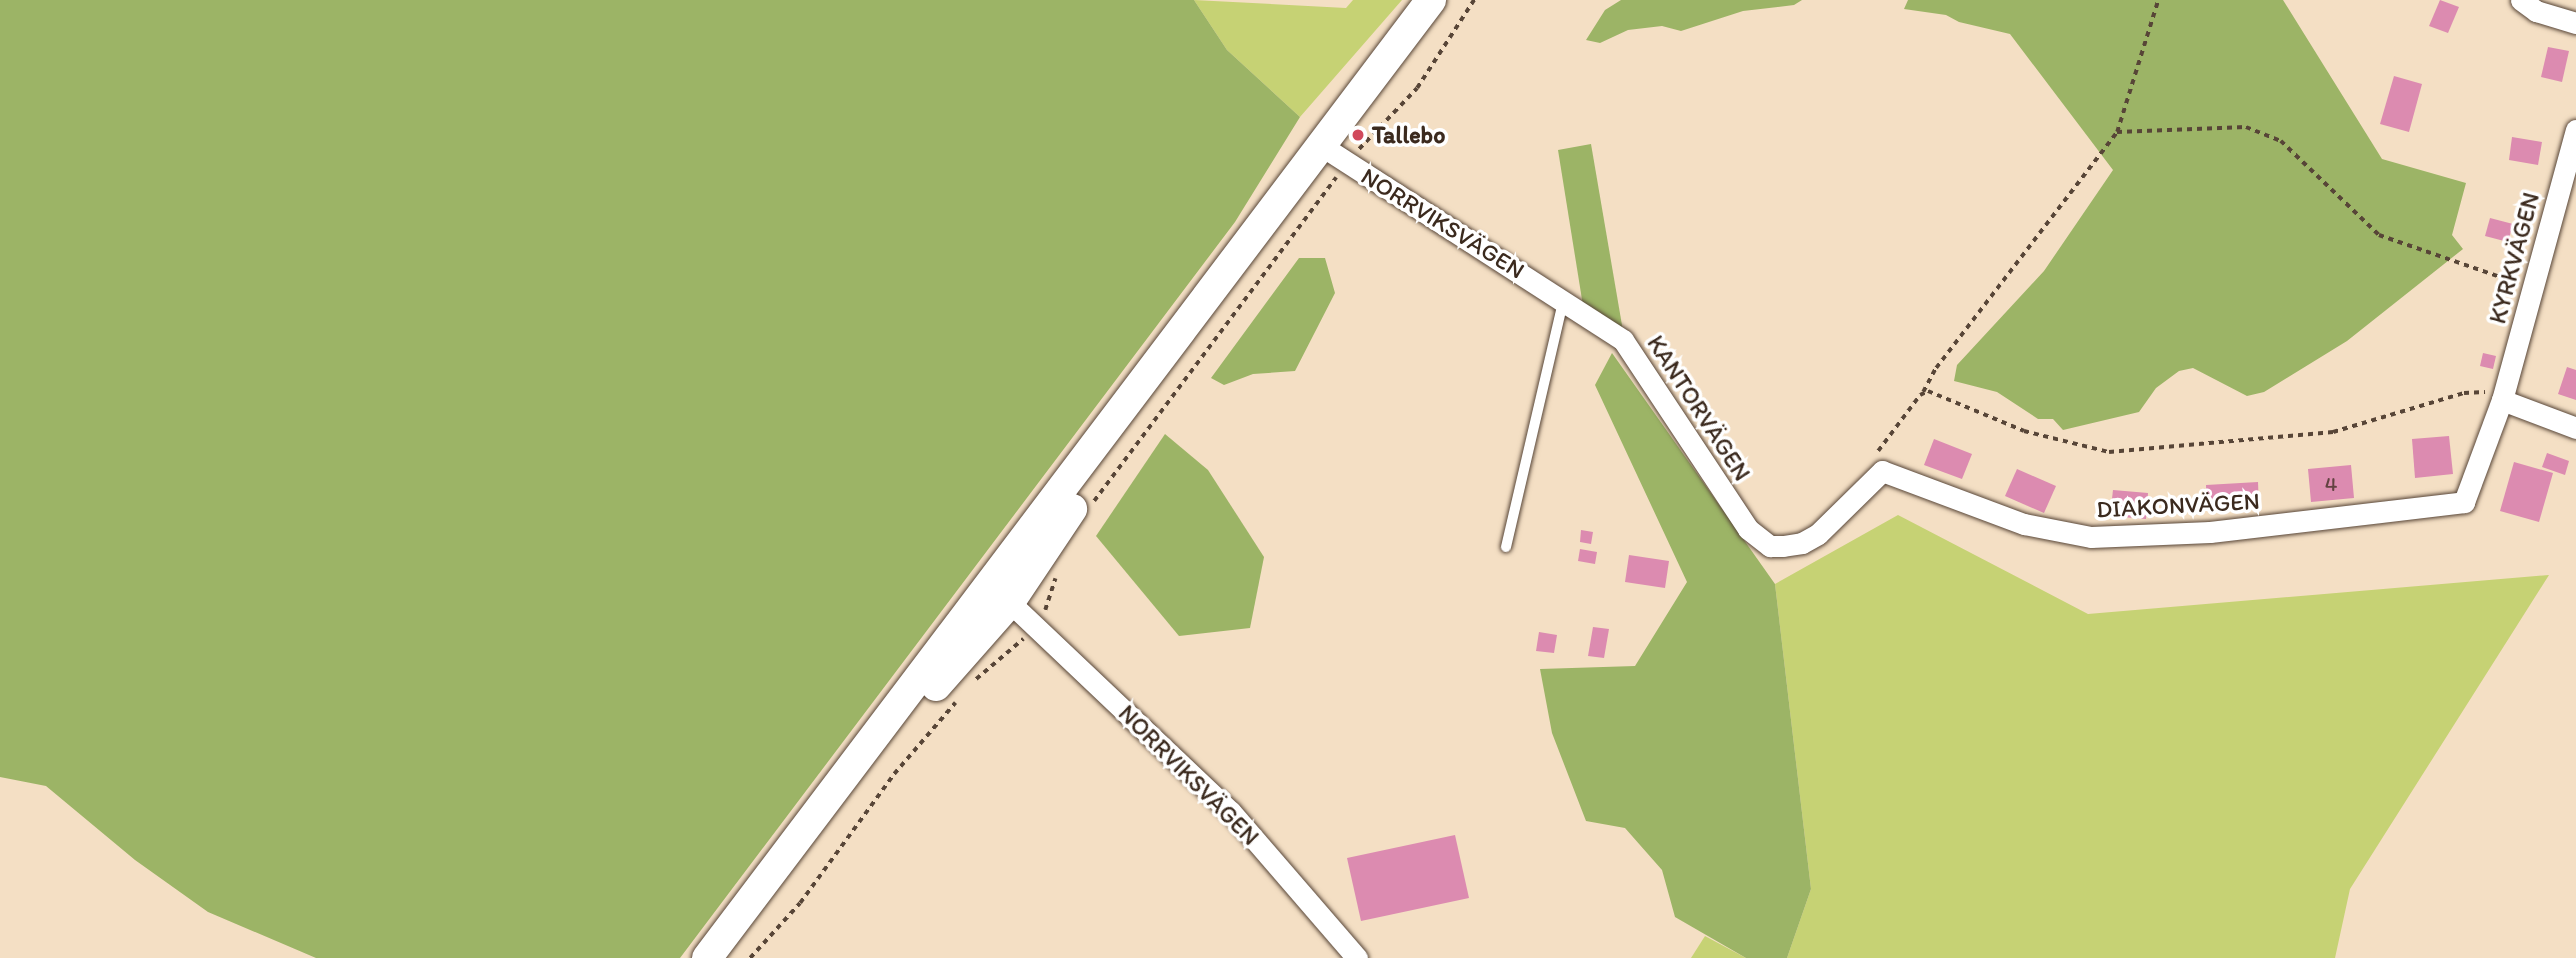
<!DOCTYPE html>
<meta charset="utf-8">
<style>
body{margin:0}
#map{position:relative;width:2576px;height:958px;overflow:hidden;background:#f4dfc4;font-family:Itim,sans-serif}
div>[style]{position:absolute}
.green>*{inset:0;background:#c6d274}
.forest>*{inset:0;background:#9cb466}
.building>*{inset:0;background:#dc8bb0}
.path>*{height:3.5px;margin-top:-1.75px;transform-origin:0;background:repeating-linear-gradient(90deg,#574537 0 5px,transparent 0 10px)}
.roads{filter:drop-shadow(0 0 2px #574537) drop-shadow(0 0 2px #574537)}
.lane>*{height:10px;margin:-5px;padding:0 5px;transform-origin:5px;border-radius:5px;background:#fff}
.street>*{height:21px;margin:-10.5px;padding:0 10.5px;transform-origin:10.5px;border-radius:10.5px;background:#fff}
.secondary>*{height:30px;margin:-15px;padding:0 15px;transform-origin:15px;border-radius:15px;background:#fff}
.dots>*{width:19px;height:19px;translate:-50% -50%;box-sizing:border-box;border:4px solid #fff;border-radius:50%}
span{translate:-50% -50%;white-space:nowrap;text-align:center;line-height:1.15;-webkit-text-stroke:7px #fff;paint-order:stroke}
.number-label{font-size:21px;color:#634242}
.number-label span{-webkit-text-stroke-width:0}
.poi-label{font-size:24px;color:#3b2a1e;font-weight:700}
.left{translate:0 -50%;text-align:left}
.street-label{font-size:24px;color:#3b2a1e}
</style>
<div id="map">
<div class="green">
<div style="clip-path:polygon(1194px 0,1346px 8px,1353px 0,1402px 0,1300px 117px,1227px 50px)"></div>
<div style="clip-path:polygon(1898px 515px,2088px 614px,2549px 575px,2350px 889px,2335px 958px,1787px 958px,1811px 889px,1775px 584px)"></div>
<div style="clip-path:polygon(1705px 936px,1746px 958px,1691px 958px)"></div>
</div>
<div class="forest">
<div style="clip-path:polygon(0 0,1194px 0,1227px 50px,1300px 117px,1235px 222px,680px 958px,316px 958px,208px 912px,135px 860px,46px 786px,0 777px)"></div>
<div style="clip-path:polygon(1621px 0,1802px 0,1794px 5px,1743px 11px,1681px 31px,1662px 26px,1628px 30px,1600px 43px,1586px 40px,1605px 10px)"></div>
<div style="clip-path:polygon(1908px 0,2283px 0,2382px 159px,2466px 183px,2452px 235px,2463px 249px,2347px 341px,2264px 392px,2247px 396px,2193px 368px,2179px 371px,2156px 388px,2139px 412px,2063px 430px,2053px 419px,2038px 419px,1997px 392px,1954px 381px,1957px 365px,2044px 271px,2113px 170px,2010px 34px,1959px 22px,1946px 15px,1904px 9px)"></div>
<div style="clip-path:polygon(1591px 144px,1623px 331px,1584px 312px,1558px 150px)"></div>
<div style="clip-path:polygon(1299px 258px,1325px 258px,1335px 293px,1295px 371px,1253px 374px,1224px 385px,1211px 378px)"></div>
<div style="clip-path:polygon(1612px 353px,1775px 584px,1811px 889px,1787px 958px,1746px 958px,1675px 917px,1662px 870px,1625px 828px,1586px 821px,1552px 733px,1540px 669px,1635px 666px,1687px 582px,1595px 385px)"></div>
<div style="clip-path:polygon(1165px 434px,1208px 470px,1264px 557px,1250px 628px,1179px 636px,1096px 536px)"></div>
</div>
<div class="building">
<div style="clip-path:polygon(2440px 0,2459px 7px,2448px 33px,2429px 26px)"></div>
<div style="clip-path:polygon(2548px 47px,2569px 51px,2562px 82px,2541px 77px)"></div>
<div style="clip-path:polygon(2394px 76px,2422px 84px,2409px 132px,2380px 124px)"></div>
<div style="clip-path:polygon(2512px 137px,2542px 142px,2538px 165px,2509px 160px)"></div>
<div style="clip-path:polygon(2490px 218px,2513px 224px,2508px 242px,2485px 236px)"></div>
<div style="clip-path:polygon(2483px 353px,2496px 356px,2493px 369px,2480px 366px)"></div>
<div style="clip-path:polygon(2567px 367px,2576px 370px,2576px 400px,2558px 394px)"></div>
<div style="clip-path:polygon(2449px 436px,2453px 474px,2415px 478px,2412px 439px)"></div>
<div style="clip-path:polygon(1934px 439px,1972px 454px,1962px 479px,1924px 465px)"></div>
<div style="clip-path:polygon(2547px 453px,2569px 461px,2565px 475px,2542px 467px)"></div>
<div style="clip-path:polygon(2514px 462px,2553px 473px,2539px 522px,2500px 511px)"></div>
<div style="clip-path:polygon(2351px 465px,2354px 498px,2311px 502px,2308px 469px)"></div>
<div style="clip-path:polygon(2017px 469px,2056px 486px,2044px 513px,2005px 496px)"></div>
<div style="clip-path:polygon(2258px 482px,2259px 507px,2207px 510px,2206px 485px)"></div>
<div style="clip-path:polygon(2113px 490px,2148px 493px,2146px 519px,2110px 516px)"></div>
<div style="clip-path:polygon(1581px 530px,1593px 532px,1591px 544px,1580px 542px)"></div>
<div style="clip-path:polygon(1580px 549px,1597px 552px,1595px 564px,1578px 561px)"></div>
<div style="clip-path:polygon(1629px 555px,1669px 561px,1665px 588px,1625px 582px)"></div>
<div style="clip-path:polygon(1593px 627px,1609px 629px,1604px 658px,1588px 656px)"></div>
<div style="clip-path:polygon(1539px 632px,1557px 635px,1554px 653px,1536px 651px)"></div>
<div style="clip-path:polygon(1455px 835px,1469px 898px,1361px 921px,1347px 858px)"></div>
</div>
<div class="path">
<div style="left:2117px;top:132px;width:129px;rotate:-2.2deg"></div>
<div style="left:2246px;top:127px;width:38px;rotate:22deg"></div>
<div style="left:2281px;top:141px;width:136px;rotate:43.8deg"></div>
<div style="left:2379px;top:235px;width:144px;rotate:19.1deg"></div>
<div style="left:1359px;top:149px;width:84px;rotate:-46.4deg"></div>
<div style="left:1417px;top:88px;width:105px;rotate:-57.1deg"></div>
<div style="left:1923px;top:392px;width:27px;rotate:-62deg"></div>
<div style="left:1936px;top:368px;width:297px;rotate:-52.5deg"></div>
<div style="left:2117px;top:132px;width:138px;rotate:-72.7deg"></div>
<div style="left:1878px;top:451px;width:70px;rotate:-53.1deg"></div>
<div style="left:1920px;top:395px;width:9px;rotate:-27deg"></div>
<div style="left:1928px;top:391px;width:104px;rotate:22.6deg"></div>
<div style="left:2024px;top:431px;width:88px;rotate:13.9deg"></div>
<div style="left:2109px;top:452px;width:225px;rotate:-5.1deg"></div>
<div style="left:2333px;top:432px;width:137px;rotate:-16.6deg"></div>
<div style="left:2464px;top:393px;width:21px;rotate:-3deg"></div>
<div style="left:1094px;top:501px;width:404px;rotate:-53.2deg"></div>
<div style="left:1045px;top:610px;width:33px;rotate:-72deg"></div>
<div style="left:976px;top:679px;width:62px;rotate:-40.4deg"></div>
<div style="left:750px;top:958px;width:74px;rotate:-47.7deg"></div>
<div style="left:800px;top:903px;width:160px;rotate:-53.9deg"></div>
<div style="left:894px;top:774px;width:94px;rotate:-49.3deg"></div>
</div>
<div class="roads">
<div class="lane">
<div style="left:1506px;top:547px;width:251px;rotate:-76.9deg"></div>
</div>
<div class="street">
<div style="left:2521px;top:0;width:19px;rotate:36deg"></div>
<div style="left:2536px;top:11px;width:42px;rotate:16.7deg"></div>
<div style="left:1322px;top:146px;width:358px;rotate:32.8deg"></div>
<div style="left:1623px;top:340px;width:227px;rotate:56.5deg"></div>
<div style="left:1748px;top:529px;width:28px;rotate:38deg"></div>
<div style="left:1770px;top:546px;width:13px"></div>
<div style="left:1783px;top:546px;width:19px;rotate:-9deg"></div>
<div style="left:1802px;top:543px;width:18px;rotate:-29deg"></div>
<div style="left:1818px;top:534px;width:90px;rotate:-44.5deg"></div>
<div style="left:1882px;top:471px;width:152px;rotate:20.5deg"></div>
<div style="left:2024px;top:524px;width:68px;rotate:11deg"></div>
<div style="left:2091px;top:537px;width:119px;rotate:-2.4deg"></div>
<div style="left:2210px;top:532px;width:256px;rotate:-6.7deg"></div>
<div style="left:2464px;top:502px;width:109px;rotate:-69.6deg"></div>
<div style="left:2502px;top:400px;width:280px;rotate:-74.7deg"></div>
<div style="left:2502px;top:400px;width:79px;rotate:20.7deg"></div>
<div style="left:1001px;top:594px;width:317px;rotate:43.5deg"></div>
<div style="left:1231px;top:812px;width:193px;rotate:49.2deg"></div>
</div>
<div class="secondary">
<div style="left:936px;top:686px;width:112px;rotate:-48.6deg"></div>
<div style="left:1010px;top:602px;width:112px;rotate:-56.3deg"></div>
<div style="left:707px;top:958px;width:1201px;rotate:-52.92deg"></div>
</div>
</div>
<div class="dots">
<div style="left:1358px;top:135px;background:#d1495b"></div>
</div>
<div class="number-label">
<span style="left:2331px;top:484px">4</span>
</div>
<div class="poi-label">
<span class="left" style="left:1372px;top:135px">Tallebo</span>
</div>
<div class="street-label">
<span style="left:1443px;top:223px;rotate:32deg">NORRVIKSVÄGEN</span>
<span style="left:2514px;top:258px;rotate:-75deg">KYRKVÄGEN</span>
<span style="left:1699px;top:408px;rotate:57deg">KANTORVÄGEN</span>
<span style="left:2178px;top:505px;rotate:-3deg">DIAKONVÄGEN</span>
<span style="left:1189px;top:775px;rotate:45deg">NORRVIKSVÄGEN</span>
</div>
</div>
